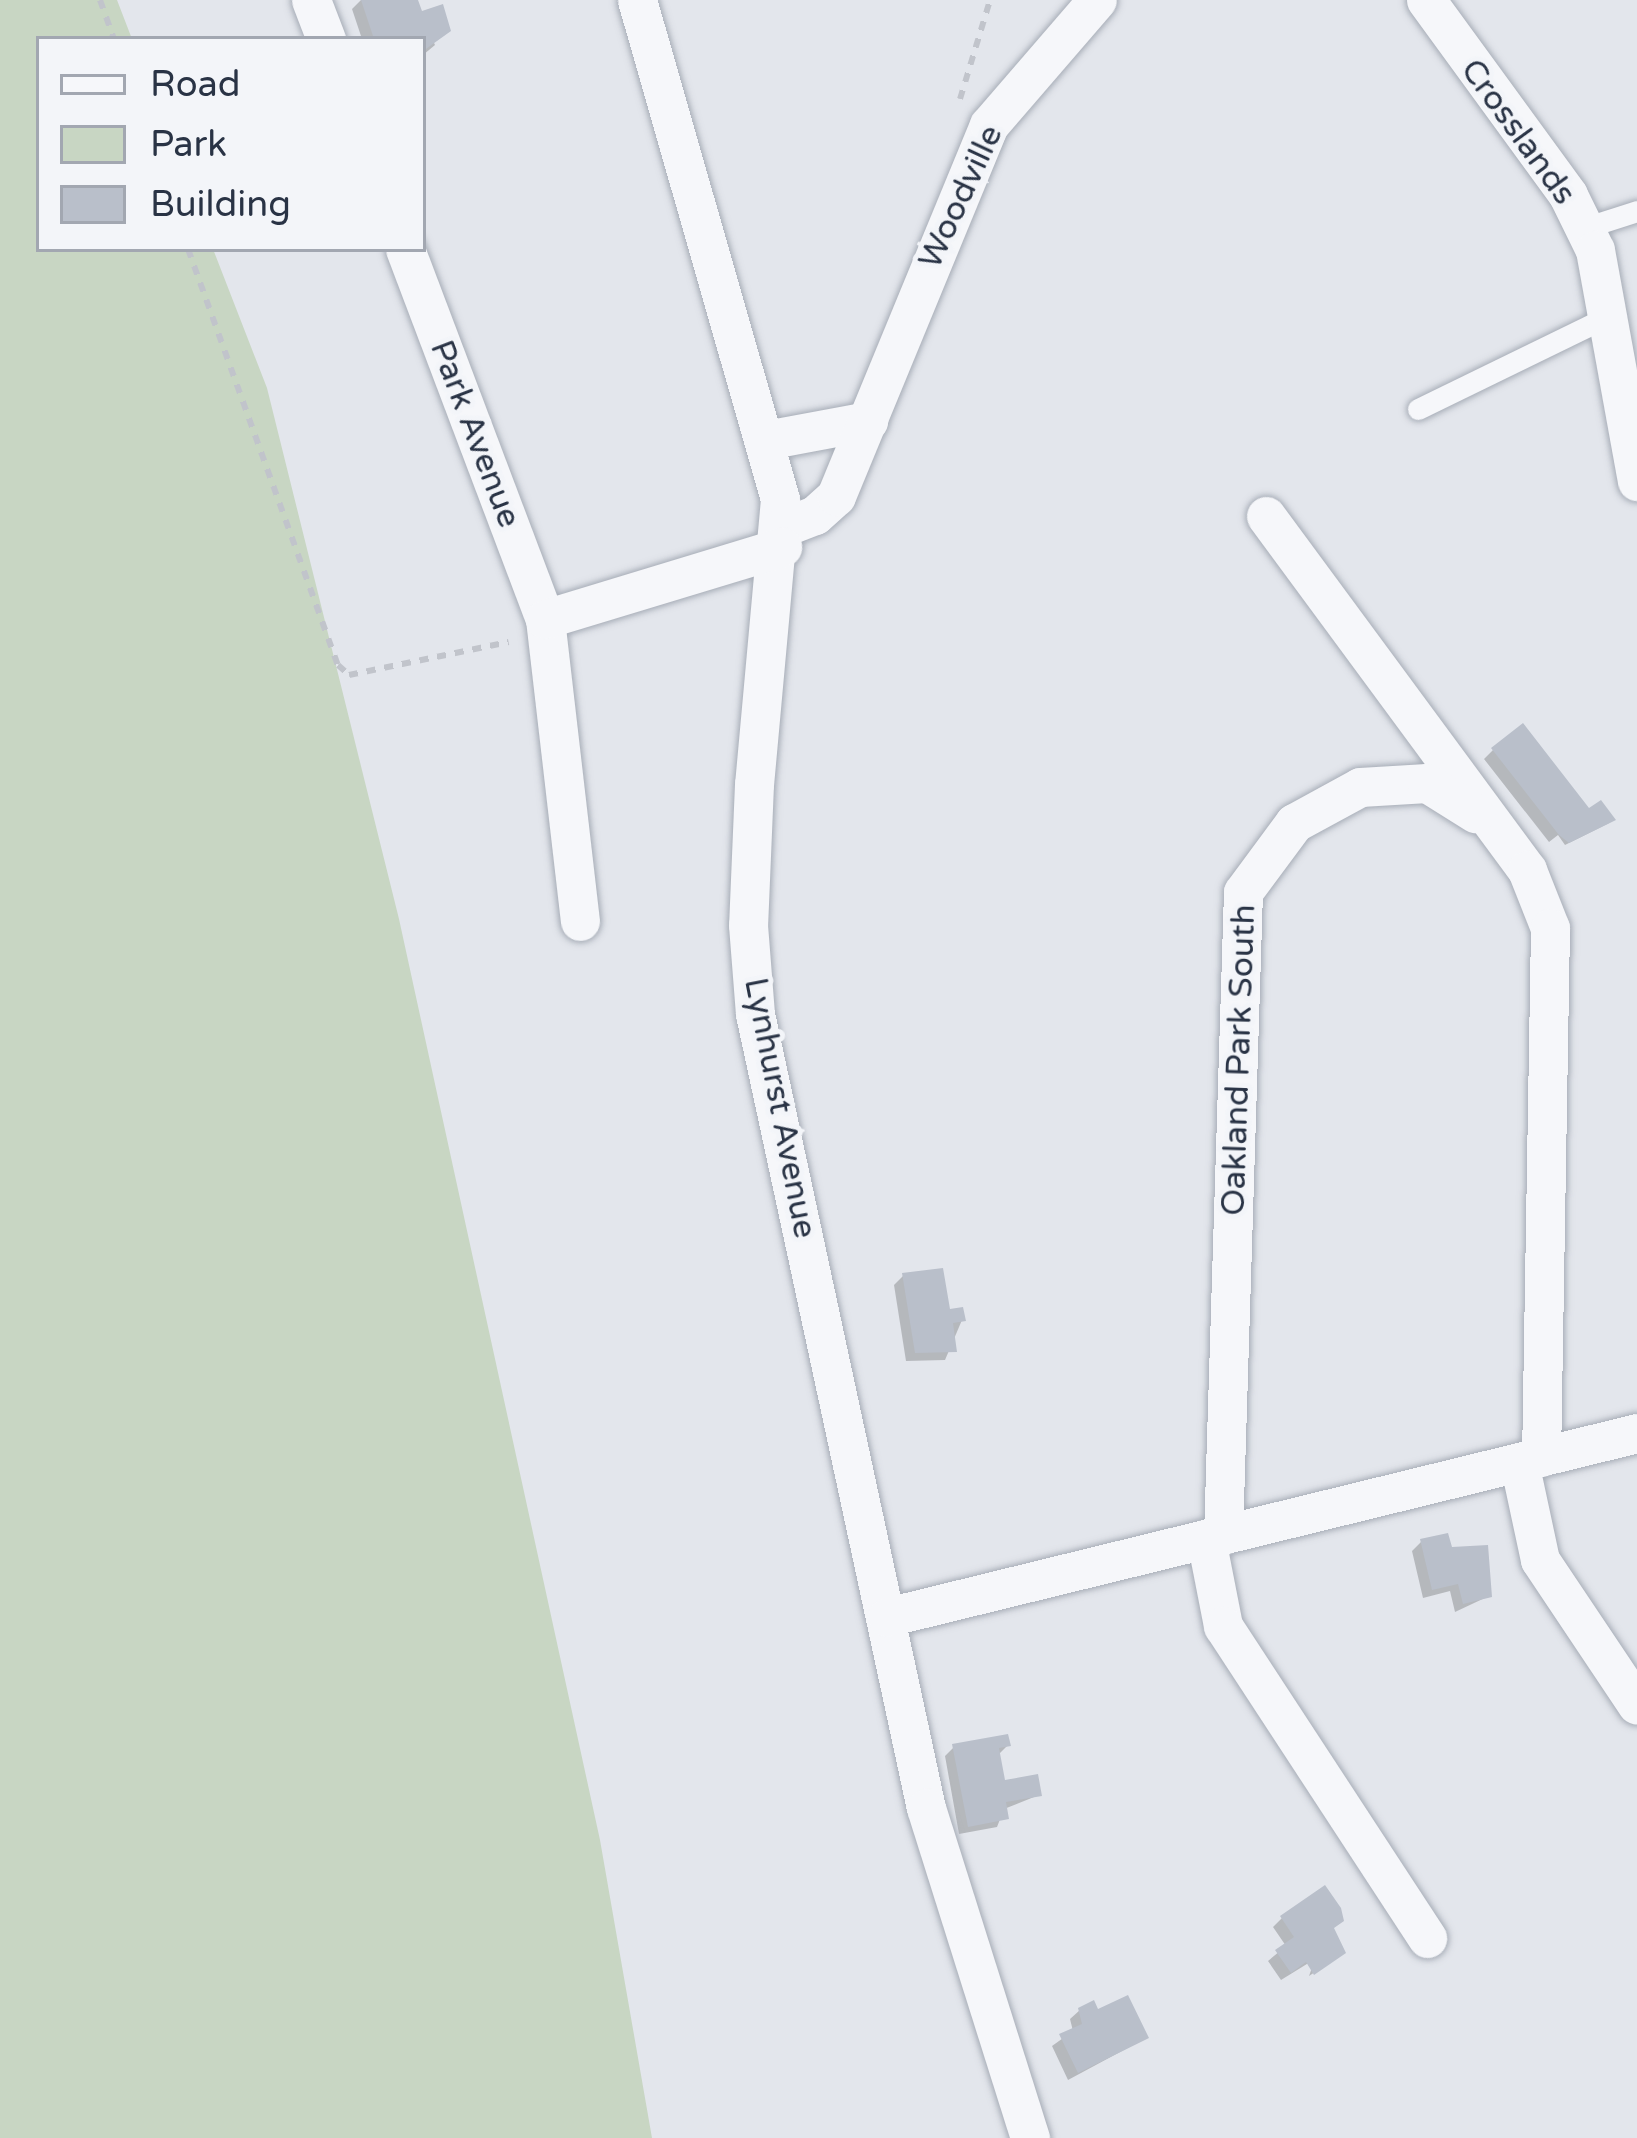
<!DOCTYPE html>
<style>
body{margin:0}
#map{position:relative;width:1637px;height:2138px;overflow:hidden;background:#e3e6ec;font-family:"Varela Round",sans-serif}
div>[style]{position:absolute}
.green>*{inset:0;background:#c8d6c3}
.shadow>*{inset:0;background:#0003}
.building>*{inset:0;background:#b9bfca}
.path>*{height:6px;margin-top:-3px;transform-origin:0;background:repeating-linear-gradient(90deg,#c1c4cb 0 9px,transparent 0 18px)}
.roads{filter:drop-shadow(0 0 3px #a7adb7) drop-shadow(0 0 3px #a7adb7)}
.service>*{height:21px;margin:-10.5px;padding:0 10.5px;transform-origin:10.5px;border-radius:10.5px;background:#f6f7fa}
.minor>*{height:39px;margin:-19.5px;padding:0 19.5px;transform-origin:19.5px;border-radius:19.5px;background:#f6f7fa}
span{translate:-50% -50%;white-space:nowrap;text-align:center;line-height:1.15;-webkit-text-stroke:10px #f3f5f9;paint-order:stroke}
.street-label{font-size:33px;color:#293345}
.legend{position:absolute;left:36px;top:36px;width:390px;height:216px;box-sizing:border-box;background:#f3f5f9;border:3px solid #a2a7b1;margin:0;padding:15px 21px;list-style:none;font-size:36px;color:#293345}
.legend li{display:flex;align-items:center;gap:24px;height:60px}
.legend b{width:60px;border:3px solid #a2a7b1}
</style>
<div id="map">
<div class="green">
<div style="clip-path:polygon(0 0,117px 0,132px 39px,39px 39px,39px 249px,213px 249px,267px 388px,399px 919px,600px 1840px,652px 2138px,0 2138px)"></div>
</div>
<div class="shadow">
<div style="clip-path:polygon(361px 0,415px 0,435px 45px,423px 55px,423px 39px,362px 39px,352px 9px)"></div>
<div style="clip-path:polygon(1493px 750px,1589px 813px,1609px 823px,1565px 845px,1558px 835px,1549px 842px,1484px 759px)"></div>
<div style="clip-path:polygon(903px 1276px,962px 1320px,945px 1360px,906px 1361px,894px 1285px)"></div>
<div style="clip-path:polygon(1421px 1542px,1449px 1551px,1485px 1547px,1489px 1596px,1455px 1612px,1450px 1591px,1423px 1598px,1412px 1551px)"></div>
<div style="clip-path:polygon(1008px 1745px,997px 1756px,1002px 1784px,1039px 1795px,1004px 1809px,997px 1827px,959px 1834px,945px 1756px,954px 1747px)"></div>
<div style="clip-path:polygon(1282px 1918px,1331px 1929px,1339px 1956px,1309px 1976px,1315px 1959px,1281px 1980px,1268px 1961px,1286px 1946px,1273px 1927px)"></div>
<div style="clip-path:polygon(1080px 2010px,1096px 2013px,1146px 2038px,1068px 2080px,1052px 2046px,1073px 2031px,1070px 2019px)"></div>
</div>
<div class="building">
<div style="clip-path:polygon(361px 0,418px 0,422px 11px,443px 4px,451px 31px,423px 51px,423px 39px,374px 39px)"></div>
<div style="clip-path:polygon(1523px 723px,1589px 808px,1601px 800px,1616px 820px,1569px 843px,1559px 835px,1491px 748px)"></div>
<div style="clip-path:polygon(943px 1268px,950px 1309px,963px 1307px,966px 1321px,953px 1323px,957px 1352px,915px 1353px,902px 1273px)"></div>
<div style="clip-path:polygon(1448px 1533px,1452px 1547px,1488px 1545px,1492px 1597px,1463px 1604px,1458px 1584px,1432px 1590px,1420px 1539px)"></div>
<div style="clip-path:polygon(1008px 1734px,1011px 1746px,999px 1748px,1005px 1780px,1038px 1774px,1042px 1796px,1006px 1802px,1009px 1819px,968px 1827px,952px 1744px)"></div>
<div style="clip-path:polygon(1325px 1885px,1341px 1908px,1344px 1921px,1334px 1928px,1346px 1953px,1314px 1975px,1306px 1962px,1291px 1973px,1275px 1950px,1294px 1937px,1280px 1916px)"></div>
<div style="clip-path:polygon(1128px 1995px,1149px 2038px,1078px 2073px,1059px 2034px,1082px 2024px,1078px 2008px,1094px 2000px,1098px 2009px)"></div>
</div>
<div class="path">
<div style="left:100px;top:0;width:41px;rotate:70.3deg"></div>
<div style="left:960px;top:99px;width:103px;rotate:-73.1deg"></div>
<div style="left:188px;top:249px;width:442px;rotate:70.2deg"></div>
<div style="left:338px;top:665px;width:15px;rotate:42deg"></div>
<div style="left:349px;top:675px;width:163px;rotate:-11.7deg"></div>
</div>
<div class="roads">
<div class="service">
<div style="left:1584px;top:228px;width:56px;rotate:-17.8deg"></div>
<div style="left:1418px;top:409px;width:210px;rotate:-26deg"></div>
</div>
<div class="minor">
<div style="left:311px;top:0;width:42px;rotate:69deg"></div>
<div style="left:637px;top:0;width:519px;rotate:74.01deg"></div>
<div style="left:780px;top:499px;width:286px;rotate:95.2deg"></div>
<div style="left:754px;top:784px;width:141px;rotate:92.4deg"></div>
<div style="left:748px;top:925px;width:89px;rotate:85.5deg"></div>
<div style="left:755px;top:1014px;width:812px;rotate:77.85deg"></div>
<div style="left:926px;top:1808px;width:346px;rotate:72.5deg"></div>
<div style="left:1426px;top:0;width:241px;rotate:53.9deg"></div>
<div style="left:1568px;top:195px;width:61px;rotate:63.9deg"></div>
<div style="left:1595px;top:250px;width:235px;rotate:79.7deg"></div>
<div style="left:405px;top:249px;width:396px;rotate:69.3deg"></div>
<div style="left:545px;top:619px;width:304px;rotate:83.4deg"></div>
<div style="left:766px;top:440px;width:104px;rotate:-10.6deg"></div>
<div style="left:1266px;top:516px;width:440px;rotate:53.6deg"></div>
<div style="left:1527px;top:870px;width:62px;rotate:68.4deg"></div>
<div style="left:1550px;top:928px;width:529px;rotate:90.97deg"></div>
<div style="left:781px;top:528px;width:36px;rotate:-21deg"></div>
<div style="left:815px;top:515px;width:28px;rotate:-42deg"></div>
<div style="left:836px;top:496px;width:401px;rotate:-67.6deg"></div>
<div style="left:989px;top:125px;width:165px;rotate:-49.2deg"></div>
<div style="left:545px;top:619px;width:248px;rotate:-16.9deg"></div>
<div style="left:1519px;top:1462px;width:100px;rotate:77.9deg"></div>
<div style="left:1540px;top:1560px;width:174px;rotate:56.2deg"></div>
<div style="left:1223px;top:1535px;width:643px;rotate:-88.22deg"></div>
<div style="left:1243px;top:892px;width:86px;rotate:-53.5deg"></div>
<div style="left:1294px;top:823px;width:75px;rotate:-28.6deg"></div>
<div style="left:1360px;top:787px;width:67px;rotate:-3.4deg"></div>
<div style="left:1427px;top:783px;width:57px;rotate:32deg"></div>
<div style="left:1206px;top:1539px;width:89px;rotate:78.9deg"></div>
<div style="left:1223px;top:1626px;width:373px;rotate:56.8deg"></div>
<div style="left:887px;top:1617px;width:772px;rotate:-13.78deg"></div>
</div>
</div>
<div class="street-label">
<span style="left:1518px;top:132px;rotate:54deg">Crosslands</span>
<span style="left:961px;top:197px;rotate:-65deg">Woodville</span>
<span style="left:475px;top:434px;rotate:69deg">Park Avenue</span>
<span style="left:1239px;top:1060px;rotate:-88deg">Oakland Park South</span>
<span style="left:780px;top:1108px;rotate:79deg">Lynhurst Avenue</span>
</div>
<ul class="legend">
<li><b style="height:15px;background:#f6f7fa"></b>Road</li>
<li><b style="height:33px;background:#c8d6c3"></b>Park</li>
<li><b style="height:33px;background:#b9bfca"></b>Building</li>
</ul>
</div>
